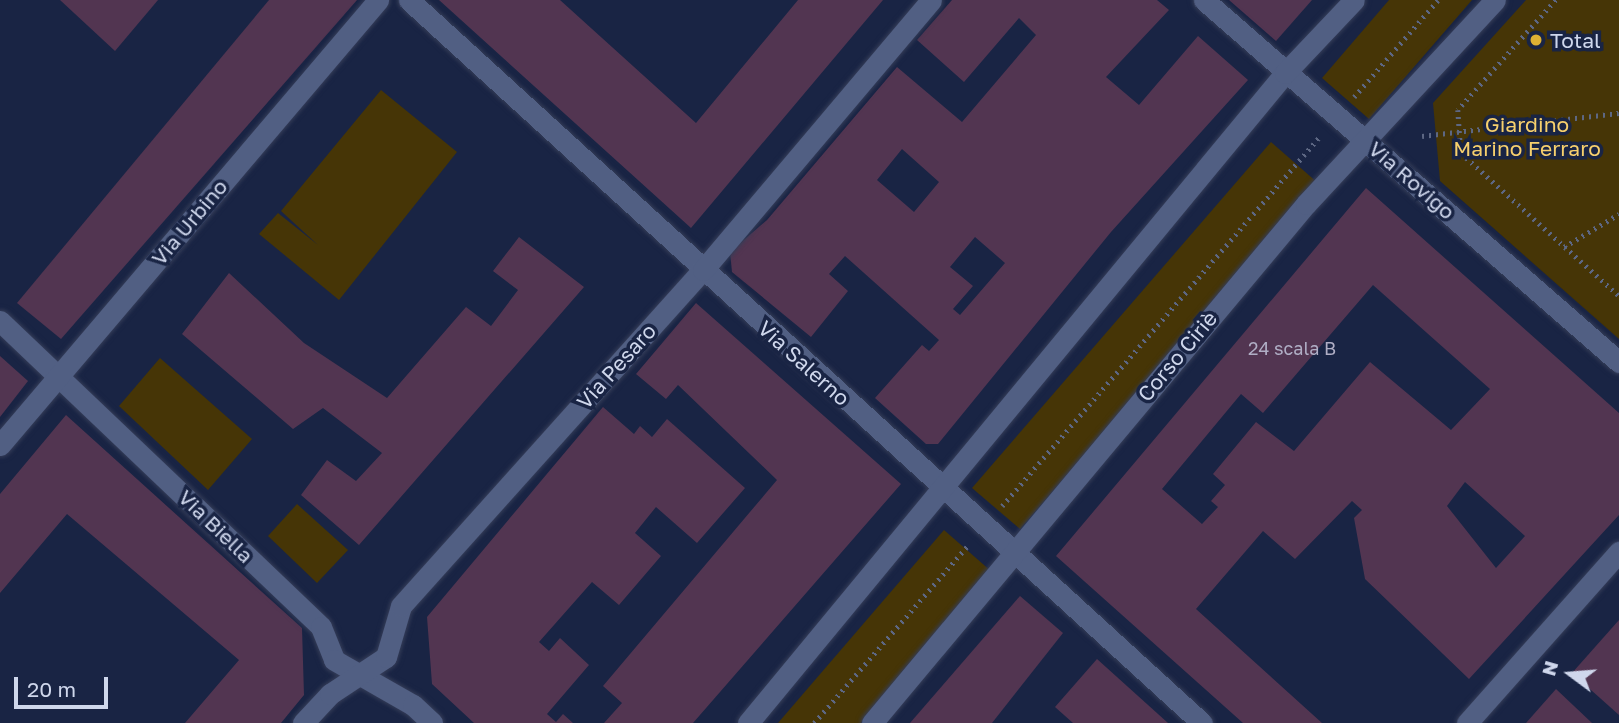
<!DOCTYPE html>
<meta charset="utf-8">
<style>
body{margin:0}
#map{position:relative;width:1619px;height:723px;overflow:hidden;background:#192444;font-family:"Golos Text",sans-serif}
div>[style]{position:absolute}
.green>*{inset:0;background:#463506}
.building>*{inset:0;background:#523551}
.path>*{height:4.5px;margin-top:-2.25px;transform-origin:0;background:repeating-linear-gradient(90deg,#5d6783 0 2px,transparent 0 7px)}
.roads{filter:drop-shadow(0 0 2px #353d58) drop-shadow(0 0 2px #353d58)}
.street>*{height:21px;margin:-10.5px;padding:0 10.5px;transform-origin:10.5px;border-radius:10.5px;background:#515f83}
.dots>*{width:19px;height:19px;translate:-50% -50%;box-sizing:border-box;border:4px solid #192444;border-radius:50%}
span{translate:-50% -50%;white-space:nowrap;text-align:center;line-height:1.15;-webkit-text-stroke:7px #192444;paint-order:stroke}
.number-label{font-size:18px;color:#b0aec5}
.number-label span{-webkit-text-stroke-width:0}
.poi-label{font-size:21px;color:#cfd7ec}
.left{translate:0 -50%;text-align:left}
.park-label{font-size:21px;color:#f7d06d}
.street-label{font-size:21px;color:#cfd7ec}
.north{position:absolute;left:1535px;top:639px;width:70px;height:70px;-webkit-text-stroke:5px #192444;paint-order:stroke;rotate:286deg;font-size:19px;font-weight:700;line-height:28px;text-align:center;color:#cfd7ec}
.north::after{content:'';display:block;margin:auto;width:24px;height:32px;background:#cfd7ec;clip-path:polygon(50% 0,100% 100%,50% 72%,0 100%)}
.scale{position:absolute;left:14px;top:677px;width:94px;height:32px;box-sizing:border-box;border:4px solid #cfd7ec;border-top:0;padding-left:9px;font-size:21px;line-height:24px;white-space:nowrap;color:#cfd7ec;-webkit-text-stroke:5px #192444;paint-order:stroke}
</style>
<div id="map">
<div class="green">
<div style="clip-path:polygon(1389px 0,1472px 0,1369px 119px,1322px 78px)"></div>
<div style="clip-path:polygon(1526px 0,1619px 0,1619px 339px,1440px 181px,1433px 103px)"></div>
<div style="clip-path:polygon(381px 90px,457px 152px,339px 300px,259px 234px,278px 213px,318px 245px,281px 211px)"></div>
<div style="clip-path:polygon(1271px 142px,1319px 184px,1020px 529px,972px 488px)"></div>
<div style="clip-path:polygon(160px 358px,252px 439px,208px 490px,119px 406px)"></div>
<div style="clip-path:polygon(297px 504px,348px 550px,317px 583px,268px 536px)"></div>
<div style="clip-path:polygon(944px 530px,992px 572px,861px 723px,778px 723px)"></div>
</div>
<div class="building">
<div style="clip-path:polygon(60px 0,158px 0,115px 51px)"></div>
<div style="clip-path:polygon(269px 0,357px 0,61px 339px,17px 303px)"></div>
<div style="clip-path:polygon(439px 0,560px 0,696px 123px,798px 0,883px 0,691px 228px)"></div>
<div style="clip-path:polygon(evenodd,952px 0,1157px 0,1169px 10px,1106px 77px,1139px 105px,1198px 36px,1248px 80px,1111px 232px,938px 444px,926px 444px,875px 398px,922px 345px,929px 351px,939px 340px,845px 256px,829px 274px,848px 291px,811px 337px,732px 272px,730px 252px,767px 220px,897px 67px,962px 122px,1036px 35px,1019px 18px,964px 82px,917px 40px,952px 0,902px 149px,939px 182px,914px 212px,877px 180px,902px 149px,952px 0,975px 237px,1005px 263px,960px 315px,953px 309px,973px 286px,950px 267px,975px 237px)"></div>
<div style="clip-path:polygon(1229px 0,1312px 0,1276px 41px)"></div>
<div style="clip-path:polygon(evenodd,1366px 188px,1619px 413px,1619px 515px,1469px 679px,1365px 579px,1354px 518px,1362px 510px,1352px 501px,1295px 559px,1263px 531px,1196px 609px,1322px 723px,1243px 723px,1056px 556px,1366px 188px,1373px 285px,1490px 389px,1451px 430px,1370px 362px,1294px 451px,1256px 422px,1213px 474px,1225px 485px,1211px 501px,1218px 507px,1202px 524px,1162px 489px,1241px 394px,1263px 413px,1373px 285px,1366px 188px,1465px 482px,1525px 536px,1496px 568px,1447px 506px,1465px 482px)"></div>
<div style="clip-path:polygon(519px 237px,584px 287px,359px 545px,301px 495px,327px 460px,356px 481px,382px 453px,323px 408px,293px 429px,182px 334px,229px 273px,304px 343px,387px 398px,466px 307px,491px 326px,518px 290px,493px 271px)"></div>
<div style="clip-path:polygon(696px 303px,901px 484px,693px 723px,604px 723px,622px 703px,603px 686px,777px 480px,678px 385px,666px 399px,636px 374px)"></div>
<div style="clip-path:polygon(0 356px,28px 381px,0 417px)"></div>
<div style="clip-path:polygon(603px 407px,634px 434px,640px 426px,652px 437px,667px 419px,745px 488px,697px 543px,656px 507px,635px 533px,661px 556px,619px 605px,592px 582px,539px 642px,549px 651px,560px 638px,589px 665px,547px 714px,556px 722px,563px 714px,573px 723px,474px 723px,432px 684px,427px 617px)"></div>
<div style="clip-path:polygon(66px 415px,302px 628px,304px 695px,281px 723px,185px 723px,239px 660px,67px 514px,0 593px,0 494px)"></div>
<div style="clip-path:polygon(1020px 596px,1063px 633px,992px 723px,910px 723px)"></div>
<div style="clip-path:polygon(1619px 620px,1619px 715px,1572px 673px)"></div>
<div style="clip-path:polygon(1097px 659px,1168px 723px,1073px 723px,1055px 707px)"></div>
<div style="clip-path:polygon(1556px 689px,1592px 723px,1526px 723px)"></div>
</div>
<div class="path">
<div style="left:1556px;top:0;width:147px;rotate:131.7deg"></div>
<div style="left:1458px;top:110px;width:43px;rotate:86deg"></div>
<div style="left:1461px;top:153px;width:213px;rotate:42.1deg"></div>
<div style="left:1354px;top:97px;width:128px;rotate:-49.1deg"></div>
<div style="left:1422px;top:136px;width:198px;rotate:-6.7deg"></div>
<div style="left:1564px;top:247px;width:64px;rotate:-31deg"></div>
<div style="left:1002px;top:506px;width:488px;rotate:-49.3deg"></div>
<div style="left:814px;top:723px;width:237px;rotate:-49.1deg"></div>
</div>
<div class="roads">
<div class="street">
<div style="left:409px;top:0;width:1073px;rotate:42.36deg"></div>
<div style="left:1204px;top:0;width:551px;rotate:41.1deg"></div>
<div style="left:0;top:321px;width:443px;rotate:43.6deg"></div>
<div style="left:321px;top:627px;width:35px;rotate:68deg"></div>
<div style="left:334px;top:660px;width:91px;rotate:29.7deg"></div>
<div style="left:413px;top:705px;width:26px;rotate:43deg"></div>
<div style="left:0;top:445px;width:584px;rotate:-49.65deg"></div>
<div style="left:303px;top:723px;width:40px;rotate:-47deg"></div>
<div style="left:330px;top:694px;width:67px;rotate:-33.5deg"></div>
<div style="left:386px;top:657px;width:53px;rotate:-73.6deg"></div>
<div style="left:401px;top:606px;width:452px;rotate:-48.1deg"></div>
<div style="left:703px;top:270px;width:353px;rotate:-49.8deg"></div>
<div style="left:748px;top:723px;width:843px;rotate:-50.44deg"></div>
<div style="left:1285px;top:73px;width:100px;rotate:-46.6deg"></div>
<div style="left:872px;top:723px;width:677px;rotate:-50.1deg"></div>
<div style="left:1306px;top:204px;width:278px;rotate:-47.2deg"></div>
<div style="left:1467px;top:723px;width:229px;rotate:-48.4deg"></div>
</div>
</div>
<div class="dots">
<div style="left:1536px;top:40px;background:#deb133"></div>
</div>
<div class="number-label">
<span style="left:1292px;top:348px">24 scala B</span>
</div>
<div class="poi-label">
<span class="left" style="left:1550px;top:40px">Total</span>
</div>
<div class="park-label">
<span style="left:1527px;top:136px">Giardino<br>Marino Ferraro</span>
</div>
<div class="street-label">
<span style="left:1412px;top:180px;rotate:41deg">Via Rovigo</span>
<span style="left:189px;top:222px;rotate:-50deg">Via Urbino</span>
<span style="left:1177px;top:356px;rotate:-50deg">Corso Ciriè</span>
<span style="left:804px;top:363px;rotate:42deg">Via Salerno</span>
<span style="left:616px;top:366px;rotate:-48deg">Via Pesaro</span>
<span style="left:216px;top:526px;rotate:44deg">Via Biella</span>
</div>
<div class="north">N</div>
<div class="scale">20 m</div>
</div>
